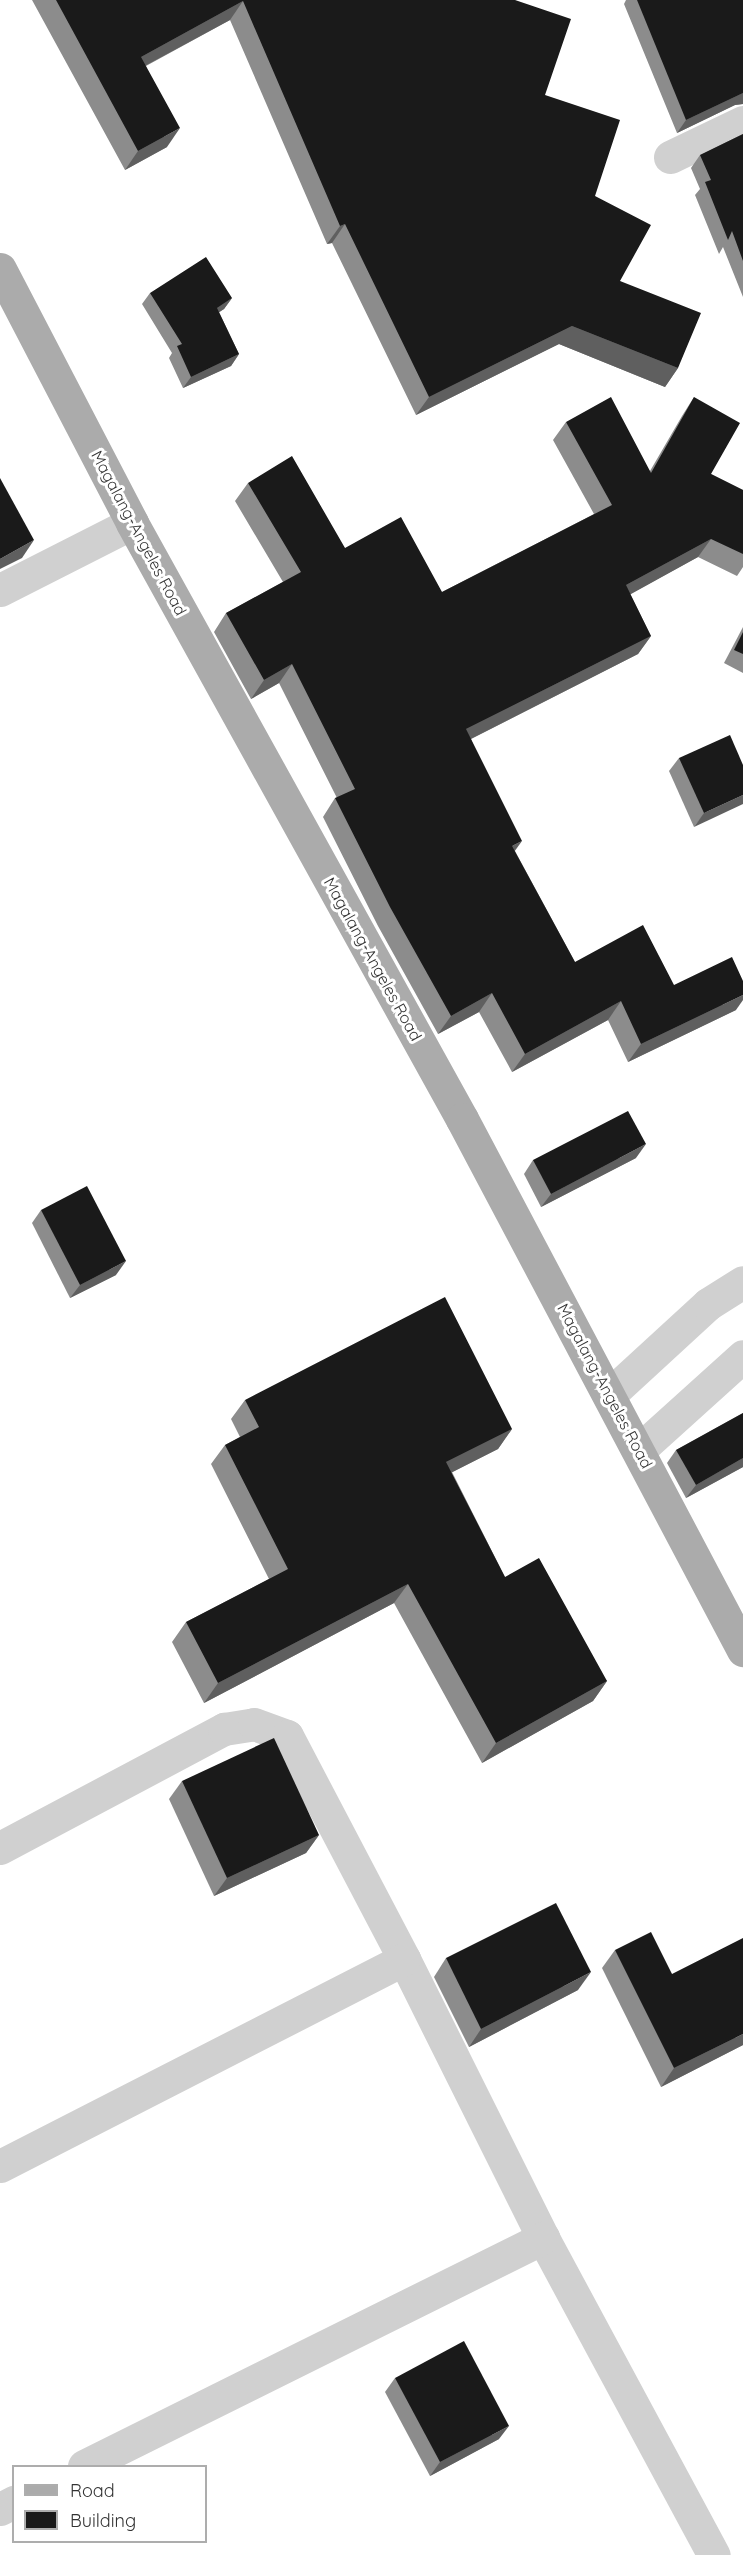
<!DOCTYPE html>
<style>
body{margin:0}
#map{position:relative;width:743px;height:2555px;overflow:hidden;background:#fff;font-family:Quicksand,sans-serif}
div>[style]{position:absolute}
.minor>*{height:33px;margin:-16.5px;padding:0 16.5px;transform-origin:16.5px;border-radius:16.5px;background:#d0d0d0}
.major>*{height:33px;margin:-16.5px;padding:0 16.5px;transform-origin:16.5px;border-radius:16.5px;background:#ababab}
.wall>*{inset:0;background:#8c8c8c}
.shaded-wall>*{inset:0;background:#5f5f5f}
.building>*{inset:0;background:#1a1a1a}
span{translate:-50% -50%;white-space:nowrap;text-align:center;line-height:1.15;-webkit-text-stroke:6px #fff;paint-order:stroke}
.street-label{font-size:16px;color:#333}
.legend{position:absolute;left:12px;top:2465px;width:195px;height:78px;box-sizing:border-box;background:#fff;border:2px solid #adadad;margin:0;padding:8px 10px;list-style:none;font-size:18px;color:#333}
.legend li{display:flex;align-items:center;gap:12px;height:30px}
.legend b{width:30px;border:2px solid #adadad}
</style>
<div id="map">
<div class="minor">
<div style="left:670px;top:157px;width:81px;rotate:-25.6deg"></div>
<div style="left:0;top:590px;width:148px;rotate:-26.9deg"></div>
<div style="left:609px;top:1395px;width:134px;rotate:-42.6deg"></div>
<div style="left:708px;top:1304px;width:41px;rotate:-32.2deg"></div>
<div style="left:639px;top:1450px;width:140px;rotate:-42.1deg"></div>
<div style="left:0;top:1848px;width:254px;rotate:-28deg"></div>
<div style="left:224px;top:1729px;width:30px;rotate:-9deg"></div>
<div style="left:254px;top:1724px;width:35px;rotate:20deg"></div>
<div style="left:287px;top:1736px;width:252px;rotate:62.3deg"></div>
<div style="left:404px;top:1959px;width:312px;rotate:63.5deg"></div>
<div style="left:543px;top:2238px;width:360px;rotate:61.7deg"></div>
<div style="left:0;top:2166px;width:454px;rotate:-27.1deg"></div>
<div style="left:84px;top:2466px;width:513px;rotate:-26.42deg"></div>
<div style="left:0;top:2509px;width:16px;rotate:-27deg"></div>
</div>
<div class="major">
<div style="left:0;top:269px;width:286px;rotate:62.5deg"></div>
<div style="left:132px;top:523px;width:681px;rotate:61.03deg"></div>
<div style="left:462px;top:1119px;width:601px;rotate:62.11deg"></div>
</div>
<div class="wall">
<div style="clip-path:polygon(32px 0,515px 0,545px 95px,595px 196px,620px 281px,678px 368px,665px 387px,559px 344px,416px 415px,332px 243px,327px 244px,230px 20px,146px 66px,167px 147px,125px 170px)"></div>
<div style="clip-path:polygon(626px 0,743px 0,743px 104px,735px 105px,677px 133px,624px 4px)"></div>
<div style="clip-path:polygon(743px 134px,743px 297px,723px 247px,719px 254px,695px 195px,700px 189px,691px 168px,700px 155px)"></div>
<div style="clip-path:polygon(150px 293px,232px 298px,224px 309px,219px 312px,239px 354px,231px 366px,183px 388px,169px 358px,172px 353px,142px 304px)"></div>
<div style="clip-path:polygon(694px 397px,711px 474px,743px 490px,743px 567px,737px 576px,698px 557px,630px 594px,651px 636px,638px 654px,471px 739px,515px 851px,575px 962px,674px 985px,736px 1010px,628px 1062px,608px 1020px,512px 1072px,479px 1012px,438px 1034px,378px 926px,323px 817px,335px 798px,337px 798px,279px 683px,251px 699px,214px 632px,226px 613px,283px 582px,235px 501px,248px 483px,345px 548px,442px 592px,594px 514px,553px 440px,566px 422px,650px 471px,682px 416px)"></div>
<div style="clip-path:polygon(743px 627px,743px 673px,724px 663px)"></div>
<div style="clip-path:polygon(679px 758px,743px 765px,694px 827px,669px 771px)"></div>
<div style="clip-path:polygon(636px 1158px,541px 1207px,524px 1174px,533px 1160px)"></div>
<div style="clip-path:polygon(41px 1210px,116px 1275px,70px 1298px,32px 1223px)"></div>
<div style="clip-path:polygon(245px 1400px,512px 1429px,498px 1449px,452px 1472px,505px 1577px,607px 1681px,593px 1701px,482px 1763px,394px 1603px,204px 1703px,172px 1642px,186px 1622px,269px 1579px,211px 1464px,225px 1445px,240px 1437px,231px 1419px)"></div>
<div style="clip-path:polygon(743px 1413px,743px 1467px,686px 1498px,667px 1463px,676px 1450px)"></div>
<div style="clip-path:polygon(182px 1781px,319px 1835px,306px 1853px,214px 1896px,169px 1799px)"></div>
<div style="clip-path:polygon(615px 1950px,672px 1974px,743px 2045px,661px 2087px,602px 1968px)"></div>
<div style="clip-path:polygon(446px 1958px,578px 1990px,469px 2047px,434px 1977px)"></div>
<div style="clip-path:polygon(395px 2378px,499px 2439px,430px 2476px,385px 2392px)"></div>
</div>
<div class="shaded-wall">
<div style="clip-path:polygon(243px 1px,230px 20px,128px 75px,141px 57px)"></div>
<div style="clip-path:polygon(743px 93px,743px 104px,735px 105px,677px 133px,686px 120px)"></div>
<div style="clip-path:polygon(180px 128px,167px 147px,125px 170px,138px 151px)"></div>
<div style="clip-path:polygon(345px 224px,332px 243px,327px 244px,340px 226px)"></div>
<div style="clip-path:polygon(232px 298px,224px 309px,209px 319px,217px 308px)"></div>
<div style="clip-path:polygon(572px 326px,678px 368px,665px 387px,559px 344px,416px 415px,429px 397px)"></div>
<div style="clip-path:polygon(239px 354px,231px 366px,183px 388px,191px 377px)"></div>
<div style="clip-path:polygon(711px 539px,698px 557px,613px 604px,626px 585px)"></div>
<div style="clip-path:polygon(34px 540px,22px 558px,0 569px,0 559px)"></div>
<div style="clip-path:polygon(651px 636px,638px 654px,453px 748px,466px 729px)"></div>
<div style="clip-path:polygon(292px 664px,279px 683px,251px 699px,264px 680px)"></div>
<div style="clip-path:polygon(743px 795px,743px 804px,694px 827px,704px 813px)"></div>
<div style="clip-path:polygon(522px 841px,509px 859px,512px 846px)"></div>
<div style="clip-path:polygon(492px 993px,479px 1012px,438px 1034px,451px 1016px)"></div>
<div style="clip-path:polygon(743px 995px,743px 1000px,736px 1010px,628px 1062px,641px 1044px)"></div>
<div style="clip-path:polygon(621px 1001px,608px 1020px,512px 1072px,525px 1054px)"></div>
<div style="clip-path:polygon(646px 1144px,636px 1158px,541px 1207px,551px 1194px)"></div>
<div style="clip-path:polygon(126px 1261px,116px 1275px,70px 1298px,80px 1285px)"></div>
<div style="clip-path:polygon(512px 1429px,498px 1449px,433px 1482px,446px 1462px)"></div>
<div style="clip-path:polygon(743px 1458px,743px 1467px,686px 1498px,696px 1485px)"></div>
<div style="clip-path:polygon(408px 1584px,394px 1603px,204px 1703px,218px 1683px)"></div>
<div style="clip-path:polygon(607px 1681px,593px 1701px,482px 1763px,496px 1743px)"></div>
<div style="clip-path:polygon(319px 1835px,306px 1853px,214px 1896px,227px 1878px)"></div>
<div style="clip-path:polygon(591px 1972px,578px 1990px,469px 2047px,481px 2029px)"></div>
<div style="clip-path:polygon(743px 2034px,743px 2045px,661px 2087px,674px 2068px)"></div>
<div style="clip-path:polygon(509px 2426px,499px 2439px,430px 2476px,440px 2462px)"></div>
</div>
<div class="building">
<div style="clip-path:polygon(56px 0,515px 0,571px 19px,545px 95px,620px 120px,595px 196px,651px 225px,620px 281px,701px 313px,678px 368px,572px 326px,429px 397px,345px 224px,340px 226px,243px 1px,141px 57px,180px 128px,138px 151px)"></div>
<div style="clip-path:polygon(637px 0,743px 0,743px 93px,686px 120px)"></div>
<div style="clip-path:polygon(743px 134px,743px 261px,732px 231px,728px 240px,705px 182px,711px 180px,700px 155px)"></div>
<div style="clip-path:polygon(206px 257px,232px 298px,217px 308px,239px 354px,191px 377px,177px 346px,182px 344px,150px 293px)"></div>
<div style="clip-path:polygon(611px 397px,651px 473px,694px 397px,740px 423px,711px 474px,743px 490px,743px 554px,711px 539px,626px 585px,651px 636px,466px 729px,522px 841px,512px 846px,575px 962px,643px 925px,674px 985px,732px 957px,743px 981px,743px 995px,641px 1044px,621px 1001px,525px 1054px,492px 993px,451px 1016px,390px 907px,335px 798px,355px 789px,292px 664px,264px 680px,226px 613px,301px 572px,248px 483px,292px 456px,345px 548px,401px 517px,442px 592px,612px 505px,566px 422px)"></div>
<div style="clip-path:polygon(0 478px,34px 540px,0 559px)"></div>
<div style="clip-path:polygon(743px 632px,743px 654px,734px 650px)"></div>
<div style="clip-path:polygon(730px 735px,743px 765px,743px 795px,704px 813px,679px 758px)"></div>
<div style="clip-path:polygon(628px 1111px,646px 1144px,551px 1194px,533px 1160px)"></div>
<div style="clip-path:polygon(87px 1186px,126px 1261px,80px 1285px,41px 1210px)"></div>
<div style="clip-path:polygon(445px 1297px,512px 1429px,446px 1462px,505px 1577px,539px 1558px,607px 1681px,496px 1743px,408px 1584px,218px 1683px,186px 1622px,288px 1569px,225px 1445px,259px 1427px,245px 1400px)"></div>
<div style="clip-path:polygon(743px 1413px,743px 1458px,696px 1485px,676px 1450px)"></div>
<div style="clip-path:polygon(274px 1738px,319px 1835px,227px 1878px,182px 1781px)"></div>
<div style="clip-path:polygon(556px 1903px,591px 1972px,481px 2029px,446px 1958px)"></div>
<div style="clip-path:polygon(651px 1932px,672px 1974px,743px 1938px,743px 2034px,674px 2068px,615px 1950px)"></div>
<div style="clip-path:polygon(464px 2341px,509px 2426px,440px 2462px,395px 2378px)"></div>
</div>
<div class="street-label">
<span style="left:139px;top:533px;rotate:62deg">Magalang-Angeles Road</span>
<span style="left:373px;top:959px;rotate:61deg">Magalang-Angeles Road</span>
<span style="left:605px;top:1386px;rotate:62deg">Magalang-Angeles Road</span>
</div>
<ul class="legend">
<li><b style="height:8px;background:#ababab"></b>Road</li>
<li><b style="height:16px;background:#1a1a1a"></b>Building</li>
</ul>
</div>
